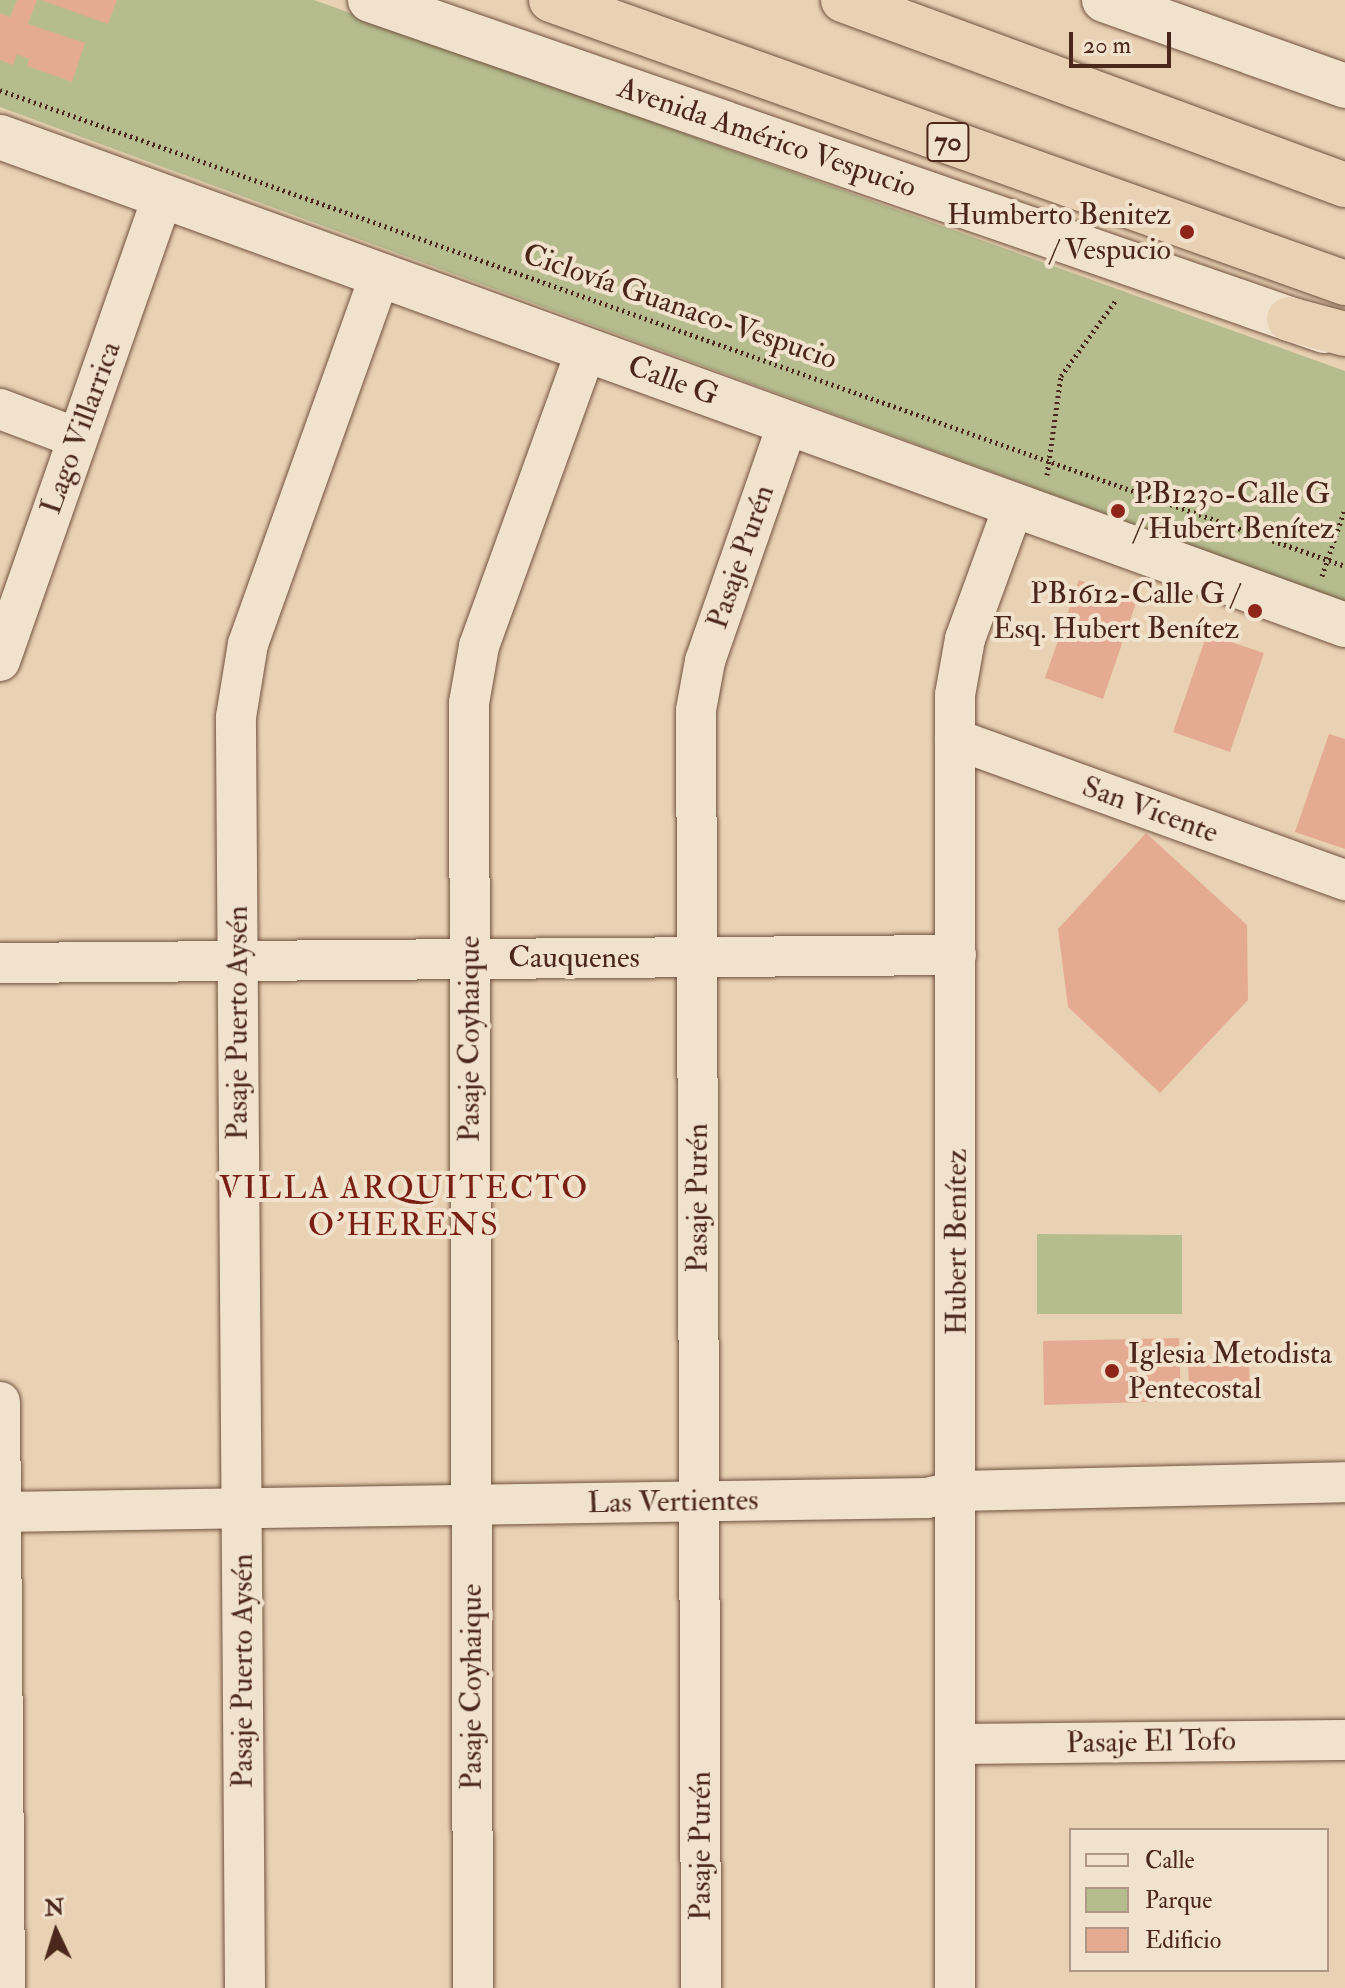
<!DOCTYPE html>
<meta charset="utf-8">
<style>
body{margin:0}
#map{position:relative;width:1345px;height:1988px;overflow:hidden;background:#e9d2b3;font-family:"IM FELL Double Pica",serif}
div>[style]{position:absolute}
.green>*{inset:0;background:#b5bc8e}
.building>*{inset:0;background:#e5ab92}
.path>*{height:5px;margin-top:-2.5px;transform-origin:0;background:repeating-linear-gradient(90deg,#4a271a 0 2px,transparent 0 6px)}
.roads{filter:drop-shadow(0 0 2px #725240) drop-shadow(0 0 2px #725240)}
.street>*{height:40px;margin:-20px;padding:0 20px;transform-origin:20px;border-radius:20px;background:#f1e2ce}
.secondary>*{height:44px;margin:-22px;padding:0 22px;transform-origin:22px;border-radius:22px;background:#f1e2ce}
.highway>*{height:44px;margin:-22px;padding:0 22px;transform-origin:22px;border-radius:22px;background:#e9d2b3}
.dots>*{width:22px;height:22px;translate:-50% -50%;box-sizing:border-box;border:4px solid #f1e2ce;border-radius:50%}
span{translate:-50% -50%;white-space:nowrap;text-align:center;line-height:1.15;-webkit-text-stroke:8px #f1e2ce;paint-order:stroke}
.shield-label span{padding:2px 6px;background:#f1e2ce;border:2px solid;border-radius:6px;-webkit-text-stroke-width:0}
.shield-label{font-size:28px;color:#4a271a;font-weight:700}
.street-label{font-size:30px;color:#4a271a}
.poi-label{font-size:30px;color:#4a271a}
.right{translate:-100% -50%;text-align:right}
.left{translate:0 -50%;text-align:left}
.neighbourhood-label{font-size:32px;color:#7a1f14;letter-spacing:2px}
.legend{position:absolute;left:1069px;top:1828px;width:260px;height:144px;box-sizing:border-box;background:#f1e2ce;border:2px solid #ae9786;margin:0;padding:10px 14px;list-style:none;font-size:24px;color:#4a271a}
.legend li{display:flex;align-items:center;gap:16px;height:40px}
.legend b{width:40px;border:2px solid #ae9786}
.north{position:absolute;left:16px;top:1892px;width:80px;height:80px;-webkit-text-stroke:6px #f1e2ce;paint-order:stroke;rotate:356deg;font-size:22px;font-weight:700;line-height:32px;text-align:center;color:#4a271a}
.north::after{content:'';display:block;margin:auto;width:28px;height:36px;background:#4a271a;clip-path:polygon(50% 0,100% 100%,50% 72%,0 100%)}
.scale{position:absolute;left:1069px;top:32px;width:102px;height:36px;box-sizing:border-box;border:4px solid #4a271a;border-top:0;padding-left:10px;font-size:24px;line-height:28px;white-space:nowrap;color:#4a271a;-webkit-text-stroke:6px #f1e2ce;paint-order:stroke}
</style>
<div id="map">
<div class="green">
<div style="clip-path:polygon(0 0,314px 0,1345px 371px,1345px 602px,0 107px)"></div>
<div style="clip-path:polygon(1037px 1234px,1182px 1235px,1182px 1314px,1037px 1314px)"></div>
</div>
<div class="building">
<div style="clip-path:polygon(17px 0,37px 0,28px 24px,85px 43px,72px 82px,27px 66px,29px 59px,17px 54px,13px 65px,0 60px,0 13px,10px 17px)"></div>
<div style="clip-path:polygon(41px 0,117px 0,108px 24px)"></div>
<div style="clip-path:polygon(1079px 580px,1137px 600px,1103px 699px,1045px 678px)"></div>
<div style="clip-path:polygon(1207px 634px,1264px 653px,1230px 752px,1173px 732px)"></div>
<div style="clip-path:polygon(1329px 734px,1345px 739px,1345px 849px,1295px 832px)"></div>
<div style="clip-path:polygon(1146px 833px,1247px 925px,1248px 1000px,1160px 1093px,1068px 1007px,1058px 929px)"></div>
<div style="clip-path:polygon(1179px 1338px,1181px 1401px,1044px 1405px,1043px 1341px)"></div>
<div style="clip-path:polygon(1249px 1361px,1250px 1390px,1189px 1393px,1188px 1363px)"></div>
</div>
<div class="path">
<div style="left:0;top:90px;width:1427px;rotate:19.49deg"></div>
<div style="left:1047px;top:475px;width:100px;rotate:-82deg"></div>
<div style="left:1061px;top:376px;width:94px;rotate:-54.1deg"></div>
<div style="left:1322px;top:576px;width:71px;rotate:-71.1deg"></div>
</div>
<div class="roads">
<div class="street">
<div style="left:0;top:409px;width:82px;rotate:20.6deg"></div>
<div style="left:0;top:661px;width:493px;rotate:-70.7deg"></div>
<div style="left:955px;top:739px;width:415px;rotate:19.9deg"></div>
<div style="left:0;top:963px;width:956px;rotate:-0.48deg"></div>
<div style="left:0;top:1402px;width:586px;rotate:89.51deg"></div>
<div style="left:0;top:1512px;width:927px;rotate:-0.87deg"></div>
<div style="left:927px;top:1498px;width:31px;rotate:-13deg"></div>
<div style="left:957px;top:1491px;width:388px;rotate:-1.3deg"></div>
<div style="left:956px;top:1744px;width:389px;rotate:-0.6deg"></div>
<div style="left:245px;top:1988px;width:1271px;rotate:-90.41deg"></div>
<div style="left:236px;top:717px;width:74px;rotate:-80.7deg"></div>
<div style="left:248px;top:644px;width:392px;rotate:-70.3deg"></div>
<div style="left:473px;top:1988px;width:1285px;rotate:-90.18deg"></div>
<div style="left:469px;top:703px;width:58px;rotate:-80deg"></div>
<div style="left:479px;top:646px;width:315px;rotate:-70.1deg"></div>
<div style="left:701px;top:1988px;width:1278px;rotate:-90.22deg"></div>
<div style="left:696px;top:710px;width:50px;rotate:-79.6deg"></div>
<div style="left:705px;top:661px;width:252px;rotate:-70.8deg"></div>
<div style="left:955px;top:1988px;width:1293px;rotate:-90deg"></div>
<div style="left:955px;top:695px;width:57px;rotate:-79.9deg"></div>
<div style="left:965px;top:639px;width:143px;rotate:-69.9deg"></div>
</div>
<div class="secondary">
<div style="left:370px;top:0;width:1010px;rotate:19.13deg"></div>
<div style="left:1104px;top:0;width:256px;rotate:19.6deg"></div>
<div style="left:0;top:137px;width:1431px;rotate:19.94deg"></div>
</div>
<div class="highway">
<div style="left:551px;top:0;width:843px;rotate:19.62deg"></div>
<div style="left:843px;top:0;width:535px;rotate:20.23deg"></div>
<div style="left:1289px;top:319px;width:58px;rotate:15deg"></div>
</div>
</div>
<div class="dots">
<div style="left:1187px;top:232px;background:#8f2418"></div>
<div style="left:1118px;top:511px;background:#8f2418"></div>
<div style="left:1255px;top:611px;background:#8f2418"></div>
<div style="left:1112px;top:1371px;background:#8f2418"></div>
</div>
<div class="shield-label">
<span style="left:948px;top:142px">70</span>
</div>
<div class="street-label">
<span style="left:767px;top:138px;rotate:19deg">Avenida Américo Vespucio</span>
<span style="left:680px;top:307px;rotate:19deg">Ciclovía Guanaco-Vespucio</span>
<span style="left:673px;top:381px;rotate:20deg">Calle G</span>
<span style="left:81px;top:428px;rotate:-70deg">Lago Villarrica</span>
<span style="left:741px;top:557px;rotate:-71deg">Pasaje Purén</span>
<span style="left:1150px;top:810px;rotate:20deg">San Vicente</span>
<span style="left:574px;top:958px">Cauquenes</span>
<span style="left:238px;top:1023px;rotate:-90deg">Pasaje Puerto Aysén</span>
<span style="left:470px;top:1039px;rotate:-90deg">Pasaje Coyhaique</span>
<span style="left:698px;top:1198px;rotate:-90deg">Pasaje Purén</span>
<span style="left:957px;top:1242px;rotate:-90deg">Hubert Benítez</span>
<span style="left:673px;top:1502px;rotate:-1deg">Las Vertientes</span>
<span style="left:243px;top:1671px;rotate:-90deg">Pasaje Puerto Aysén</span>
<span style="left:472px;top:1687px;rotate:-90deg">Pasaje Coyhaique</span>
<span style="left:1151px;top:1742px;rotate:-1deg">Pasaje El Tofo</span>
<span style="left:701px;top:1846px;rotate:-90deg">Pasaje Purén</span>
</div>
<div class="poi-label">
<span class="right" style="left:1171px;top:232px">Humberto Benitez<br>/ Vespucio</span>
<span class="left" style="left:1134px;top:511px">PB1230-Calle G<br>/ Hubert Benítez</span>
<span class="right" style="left:1239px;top:611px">PB1612-Calle G /<br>Esq. Hubert Benítez</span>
<span class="left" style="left:1128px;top:1371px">Iglesia Metodista<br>Pentecostal</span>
</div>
<div class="neighbourhood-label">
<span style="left:404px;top:1207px">VILLA ARQUITECTO<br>O'HERENS</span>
</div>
<ul class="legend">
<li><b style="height:10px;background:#f1e2ce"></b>Calle</li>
<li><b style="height:22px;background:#b5bc8e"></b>Parque</li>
<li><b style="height:22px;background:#e5ab92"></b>Edificio</li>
</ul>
<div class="north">N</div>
<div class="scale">20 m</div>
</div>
